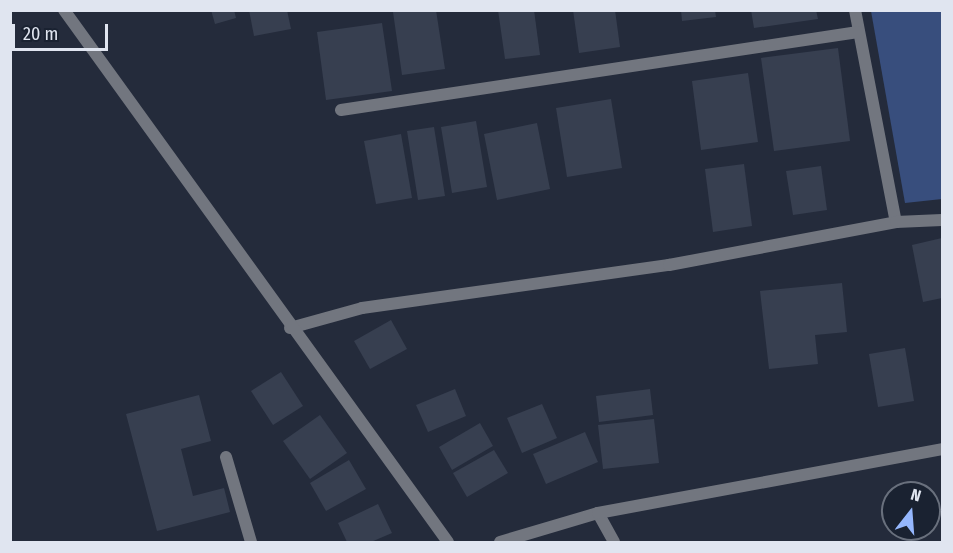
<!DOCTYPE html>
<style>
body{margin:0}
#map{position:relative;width:953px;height:553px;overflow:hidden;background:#242b3b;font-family:"Fira Sans Condensed",sans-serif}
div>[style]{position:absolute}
.green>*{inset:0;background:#384e7d}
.building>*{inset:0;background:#373f50}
.minor>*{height:12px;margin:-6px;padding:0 6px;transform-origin:6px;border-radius:6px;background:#72767f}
.tertiary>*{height:12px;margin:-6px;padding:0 6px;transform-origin:6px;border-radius:6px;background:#72767f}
span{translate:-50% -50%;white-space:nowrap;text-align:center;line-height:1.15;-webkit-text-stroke:6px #1a2231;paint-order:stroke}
.frame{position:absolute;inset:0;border:12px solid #e0e5f0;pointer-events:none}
.north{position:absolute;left:881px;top:481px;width:60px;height:60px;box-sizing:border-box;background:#1a2231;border:2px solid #69707d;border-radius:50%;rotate:17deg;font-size:16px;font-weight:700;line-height:24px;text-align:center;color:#e0e5f0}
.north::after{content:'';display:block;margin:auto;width:21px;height:27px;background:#95b7fd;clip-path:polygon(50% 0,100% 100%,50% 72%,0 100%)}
.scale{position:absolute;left:12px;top:24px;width:96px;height:27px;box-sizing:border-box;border:3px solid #e0e5f0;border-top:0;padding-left:8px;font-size:18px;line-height:21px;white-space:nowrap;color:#e0e5f0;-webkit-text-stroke:4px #1a2231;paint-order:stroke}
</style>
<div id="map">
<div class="green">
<div style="clip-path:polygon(871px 11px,942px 11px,942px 199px,905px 203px)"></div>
</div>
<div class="building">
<div style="clip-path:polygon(211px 10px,234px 10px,236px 18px,215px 24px)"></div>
<div style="clip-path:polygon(249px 10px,287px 10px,291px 29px,254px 36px)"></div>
<div style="clip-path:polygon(436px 10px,445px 69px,402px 75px,393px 12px)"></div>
<div style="clip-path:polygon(498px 10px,534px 10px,540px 55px,505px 59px)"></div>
<div style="clip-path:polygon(573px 10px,615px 10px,620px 47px,579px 53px)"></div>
<div style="clip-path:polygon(681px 10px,715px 10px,716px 17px,682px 21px)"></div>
<div style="clip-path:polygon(751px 10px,816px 10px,818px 19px,754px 28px)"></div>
<div style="clip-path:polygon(382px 23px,392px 91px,326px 100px,317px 32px)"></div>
<div style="clip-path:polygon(838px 48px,850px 141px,774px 151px,761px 58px)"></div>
<div style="clip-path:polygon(748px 73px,758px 142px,701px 150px,692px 81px)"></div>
<div style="clip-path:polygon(611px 99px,622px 168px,567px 177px,556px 108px)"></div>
<div style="clip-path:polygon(476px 121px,487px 187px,452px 193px,441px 127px)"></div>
<div style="clip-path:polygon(537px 123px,550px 189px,497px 200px,484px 134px)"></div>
<div style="clip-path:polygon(434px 127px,445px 196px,418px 200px,407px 131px)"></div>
<div style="clip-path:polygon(401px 134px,412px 198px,376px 204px,364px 141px)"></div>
<div style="clip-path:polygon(744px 164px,752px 226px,713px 232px,705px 169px)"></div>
<div style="clip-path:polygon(821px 166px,827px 210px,793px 215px,786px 171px)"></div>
<div style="clip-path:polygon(942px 238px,942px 298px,923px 302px,912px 245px)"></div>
<div style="clip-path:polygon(842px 283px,847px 332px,815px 335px,818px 364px,769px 369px,760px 291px)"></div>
<div style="clip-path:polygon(391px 320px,407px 349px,370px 369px,354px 341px)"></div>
<div style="clip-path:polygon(905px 348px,914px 401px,878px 407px,869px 354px)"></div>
<div style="clip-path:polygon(281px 372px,303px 406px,273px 425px,251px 391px)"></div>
<div style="clip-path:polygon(455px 389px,466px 416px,428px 432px,416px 405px)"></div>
<div style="clip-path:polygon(650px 389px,653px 415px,599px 422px,596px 396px)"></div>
<div style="clip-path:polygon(199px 395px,211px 441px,181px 449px,193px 496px,224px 488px,230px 512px,157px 531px,126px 414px)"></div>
<div style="clip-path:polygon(542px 404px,557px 438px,522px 453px,507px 418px)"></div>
<div style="clip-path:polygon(320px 415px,347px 453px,310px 479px,283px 441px)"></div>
<div style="clip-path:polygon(654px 419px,659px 463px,603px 469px,598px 425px)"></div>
<div style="clip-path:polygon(480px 423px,493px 446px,452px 470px,439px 447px)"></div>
<div style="clip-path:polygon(585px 432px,598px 462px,546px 484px,533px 454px)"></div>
<div style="clip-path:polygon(494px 450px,508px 473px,467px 497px,453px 473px)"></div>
<div style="clip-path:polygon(349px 460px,366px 489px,326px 511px,310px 483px)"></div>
<div style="clip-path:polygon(378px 504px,392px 533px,371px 542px,347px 542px,338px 523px)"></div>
</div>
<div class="minor">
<div style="left:855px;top:10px;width:216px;rotate:79.1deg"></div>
<div style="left:341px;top:110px;width:523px;rotate:-8.58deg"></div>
<div style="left:290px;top:328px;width:75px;rotate:-15.5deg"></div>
<div style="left:362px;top:308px;width:310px;rotate:-8deg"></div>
<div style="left:669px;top:265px;width:231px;rotate:-10.7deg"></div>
<div style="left:896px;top:222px;width:46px;rotate:-2.5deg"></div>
<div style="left:226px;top:457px;width:89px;rotate:73.6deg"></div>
<div style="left:598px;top:513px;width:33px;rotate:61deg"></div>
<div style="left:500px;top:542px;width:102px;rotate:-16.5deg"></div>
<div style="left:598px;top:513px;width:350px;rotate:-10.5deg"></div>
</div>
<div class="tertiary">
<div style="left:64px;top:10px;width:656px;rotate:54.18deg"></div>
</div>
<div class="frame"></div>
<div class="north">N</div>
<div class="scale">20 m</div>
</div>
